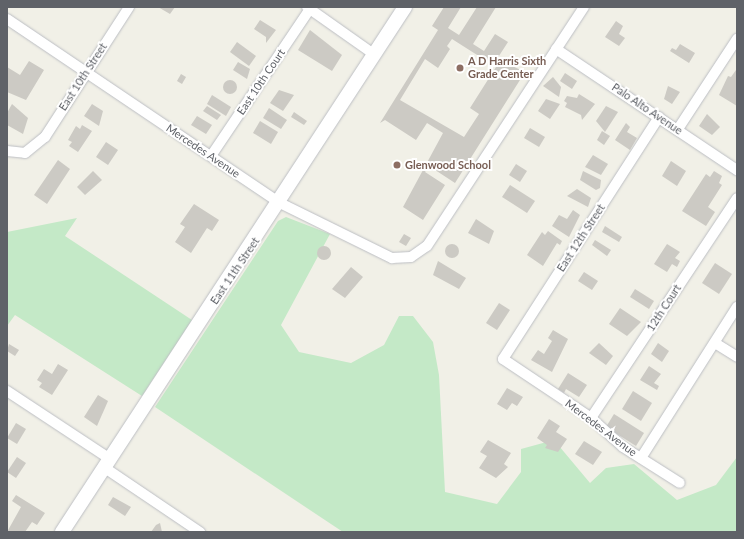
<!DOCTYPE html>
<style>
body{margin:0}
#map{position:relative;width:744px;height:539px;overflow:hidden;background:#f1f0e7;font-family:Lato,sans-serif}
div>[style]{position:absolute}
.green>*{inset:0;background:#c4e9c7}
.building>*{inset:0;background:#cccac4}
.round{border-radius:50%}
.roads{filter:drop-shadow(0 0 1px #bcbec3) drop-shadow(0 0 1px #bcbec3)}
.street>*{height:10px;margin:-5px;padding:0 5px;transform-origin:5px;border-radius:5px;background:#fff}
.secondary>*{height:14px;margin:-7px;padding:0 7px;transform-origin:7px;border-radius:7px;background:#fff}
.dots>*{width:11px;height:11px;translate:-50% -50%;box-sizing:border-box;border:2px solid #fff;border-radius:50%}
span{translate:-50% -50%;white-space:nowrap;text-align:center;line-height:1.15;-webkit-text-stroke:4px #fff;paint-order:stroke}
.education-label{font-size:11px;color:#785e54;font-weight:700}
.left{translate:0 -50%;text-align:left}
.street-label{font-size:11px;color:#5f6268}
.frame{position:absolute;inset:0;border:8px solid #5f6268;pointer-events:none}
</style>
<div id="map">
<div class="green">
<div style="clip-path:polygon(286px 217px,330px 234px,281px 325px,299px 352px,351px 363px,384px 345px,399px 316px,413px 316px,433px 342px,439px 375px,445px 492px,497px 504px,521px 472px,521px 449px,554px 440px,590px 483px,606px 468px,634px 464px,677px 500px,716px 485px,737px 457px,737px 532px,343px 532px,155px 407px,278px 221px)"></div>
<div style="clip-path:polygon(77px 218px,65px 236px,192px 320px,142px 396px,15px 315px,7px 326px,7px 232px)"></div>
</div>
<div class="building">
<div style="clip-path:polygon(158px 7px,175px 7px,170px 14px)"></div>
<div style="clip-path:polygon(evenodd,444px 7px,461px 7px,448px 28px,459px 35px,477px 7px,496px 7px,473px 44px,484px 51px,495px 34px,508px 42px,497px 59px,525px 72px,455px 183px,429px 166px,425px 172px,445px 185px,423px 220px,403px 207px,443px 133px,427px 123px,416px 140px,385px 120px,380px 123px,438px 30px,432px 26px,444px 7px,452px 39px,496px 67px,470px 108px,479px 114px,464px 137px,400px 100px,425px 59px,438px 68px,450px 49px,447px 46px,452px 39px)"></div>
<div style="clip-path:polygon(260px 20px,276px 30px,266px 43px,266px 37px,254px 29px)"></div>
<div style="clip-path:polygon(616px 21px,623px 26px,619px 34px,625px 38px,619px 46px,605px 37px)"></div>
<div style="clip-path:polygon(310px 30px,342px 55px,332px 71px,298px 50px)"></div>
<div style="clip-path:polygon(237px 42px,256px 56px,249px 66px,230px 52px)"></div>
<div style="clip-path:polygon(680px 44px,695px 53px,689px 63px,670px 51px,672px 48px,676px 50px)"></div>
<div style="clip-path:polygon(29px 61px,44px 70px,26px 100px,7px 92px,7px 67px,20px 75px)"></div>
<div style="clip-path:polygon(238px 62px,250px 69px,247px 79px,233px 70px)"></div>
<div style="clip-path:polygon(736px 70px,737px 71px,737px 106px,719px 95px,728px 76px,731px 77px)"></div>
<div style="clip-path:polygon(565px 73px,577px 81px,572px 89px,560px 81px)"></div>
<div style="clip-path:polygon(181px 74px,186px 77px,182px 84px,177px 81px)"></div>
<div style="clip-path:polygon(553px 77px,561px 87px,559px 97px,543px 86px)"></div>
<div class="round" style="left:223px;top:80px;width:14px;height:14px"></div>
<div style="clip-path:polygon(668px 86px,680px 92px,672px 104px,664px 99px)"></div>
<div style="clip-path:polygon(279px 90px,294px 95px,283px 111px,270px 103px)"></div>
<div style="clip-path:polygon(579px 94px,595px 104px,582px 120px,581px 115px,565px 107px,567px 103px,564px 101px,567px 96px,577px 98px)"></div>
<div style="clip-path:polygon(212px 95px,231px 107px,226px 116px,207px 104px)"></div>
<div style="clip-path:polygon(546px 99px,560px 104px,550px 119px,538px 111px)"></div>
<div style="clip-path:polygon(12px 104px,28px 118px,23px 134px,7px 125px,7px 113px)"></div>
<div style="clip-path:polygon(92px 104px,103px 111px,99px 126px,84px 116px)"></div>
<div style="clip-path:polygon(207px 106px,221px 115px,217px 120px,203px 111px)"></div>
<div style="clip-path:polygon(606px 106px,618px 112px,605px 132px,596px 121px)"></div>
<div style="clip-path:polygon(269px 108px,287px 120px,281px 129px,263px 118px)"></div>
<div style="clip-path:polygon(294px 112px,307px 121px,304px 125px,291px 117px)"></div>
<div style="clip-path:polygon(707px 114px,720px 127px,712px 135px,699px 126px)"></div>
<div style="clip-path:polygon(197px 116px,212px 125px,206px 134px,191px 125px)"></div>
<div style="clip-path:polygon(260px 121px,278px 132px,271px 144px,253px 133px)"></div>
<div style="clip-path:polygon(626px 123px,630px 127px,627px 132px,637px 138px,630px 150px,615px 140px)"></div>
<div style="clip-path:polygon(82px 125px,92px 131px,78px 152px,69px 146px,72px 142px,68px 140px,76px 126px,80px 129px)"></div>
<div style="clip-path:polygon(530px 128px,545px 137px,539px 147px,524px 138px)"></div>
<div style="clip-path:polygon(602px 131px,610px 136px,604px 145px,597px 140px)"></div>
<div style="clip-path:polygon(106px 142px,118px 150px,108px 165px,96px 157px)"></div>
<div style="clip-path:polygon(593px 155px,608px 164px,601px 175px,585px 167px)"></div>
<div style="clip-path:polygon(58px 160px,70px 169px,47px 204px,34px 195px)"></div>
<div style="clip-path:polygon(671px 161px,686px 171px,677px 186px,662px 176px)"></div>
<div style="clip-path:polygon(516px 164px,527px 171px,520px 182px,509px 175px)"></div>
<div style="clip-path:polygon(93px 171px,102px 180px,85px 195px,77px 187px)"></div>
<div style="clip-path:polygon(583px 171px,601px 180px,600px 188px,596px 190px,580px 180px)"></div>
<div style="clip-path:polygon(714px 171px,722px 176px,719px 183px,722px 185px,708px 207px,715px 212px,706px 226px,682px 211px,706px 174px,710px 177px)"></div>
<div style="clip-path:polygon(510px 185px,535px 201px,527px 213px,502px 197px)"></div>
<div style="clip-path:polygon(577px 189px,591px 198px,588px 207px,567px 196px)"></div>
<div style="clip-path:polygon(194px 204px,219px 220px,212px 231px,207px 228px,191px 253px,175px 242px,185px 227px,180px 224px)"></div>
<div style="clip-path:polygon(573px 210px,580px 215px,569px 237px,552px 226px,559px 215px,567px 219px)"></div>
<div style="clip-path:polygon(476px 219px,494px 231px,489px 244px,468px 233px)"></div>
<div style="clip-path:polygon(605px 226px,622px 237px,619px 242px,602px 232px)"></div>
<div style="clip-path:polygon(548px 231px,562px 241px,560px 245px,557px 243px,543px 266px,527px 255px,542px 232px,545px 235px)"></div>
<div style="clip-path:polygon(404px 234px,411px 238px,406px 246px,399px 242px)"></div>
<div style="clip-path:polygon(595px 240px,611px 250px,607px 256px,592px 245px)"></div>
<div class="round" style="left:445px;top:244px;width:14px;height:14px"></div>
<div style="clip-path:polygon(667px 244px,680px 252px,675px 258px,680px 261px,677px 267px,672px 264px,667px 272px,654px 264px)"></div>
<div class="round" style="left:317px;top:246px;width:14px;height:14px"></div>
<div style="clip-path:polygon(438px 261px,466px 278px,459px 289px,433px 275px)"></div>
<div style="clip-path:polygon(715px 263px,732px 274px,719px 294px,702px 283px)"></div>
<div style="clip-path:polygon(351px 267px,363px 277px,345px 298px,332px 289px)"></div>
<div style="clip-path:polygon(584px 272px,598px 281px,592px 290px,578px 281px)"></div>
<div style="clip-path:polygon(635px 289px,654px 301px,649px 309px,630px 297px)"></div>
<div style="clip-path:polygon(499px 303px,510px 310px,497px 330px,486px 323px)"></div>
<div style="clip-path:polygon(620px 308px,641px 322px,627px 336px,609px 324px)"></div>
<div style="clip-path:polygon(553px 330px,568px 339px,552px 372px,531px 360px,538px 350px,544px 354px,552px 341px,548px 338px)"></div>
<div style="clip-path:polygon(599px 343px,613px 356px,606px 365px,589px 353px)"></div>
<div style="clip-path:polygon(658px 343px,669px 351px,662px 362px,651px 354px)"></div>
<div style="clip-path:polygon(9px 344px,19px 350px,15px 356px,7px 351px)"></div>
<div style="clip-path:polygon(58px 364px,68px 370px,52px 395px,39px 387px,42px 383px,37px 380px,44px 369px,52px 374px)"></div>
<div style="clip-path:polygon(649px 366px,661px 374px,654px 383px,659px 386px,657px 390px,640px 380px)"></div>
<div style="clip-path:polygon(568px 373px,587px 385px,579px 397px,566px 389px,564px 393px,558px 389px)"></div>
<div style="clip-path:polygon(507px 388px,523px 397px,517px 406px,512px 403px,507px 410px,497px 404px)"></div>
<div style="clip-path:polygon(633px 391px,652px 403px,641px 421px,622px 409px)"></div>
<div style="clip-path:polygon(98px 395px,108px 401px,97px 426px,84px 417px)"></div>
<div style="clip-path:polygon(614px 414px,644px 433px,636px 446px,606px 427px)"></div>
<div style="clip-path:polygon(549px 419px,560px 426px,556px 432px,567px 439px,558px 452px,545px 448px,547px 445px,537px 438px)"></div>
<div style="clip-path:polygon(16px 423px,26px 429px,17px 444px,7px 438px)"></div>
<div style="clip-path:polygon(488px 440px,511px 453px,504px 464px,508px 467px,496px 478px,479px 468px,487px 456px,480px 452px)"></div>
<div style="clip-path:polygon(584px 441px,602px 452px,593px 465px,575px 454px)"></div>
<div style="clip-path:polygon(17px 457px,26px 463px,16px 478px,7px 472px)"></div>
<div style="clip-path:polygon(16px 495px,45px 513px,37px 525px,32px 522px,25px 532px,7px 532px,21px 507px,12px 501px)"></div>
<div style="clip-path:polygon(113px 497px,131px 507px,125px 516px,108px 505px)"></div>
<div style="clip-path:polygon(160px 523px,162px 532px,151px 532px,156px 525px)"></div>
</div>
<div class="roads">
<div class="street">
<div style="left:307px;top:7px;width:83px;rotate:35.2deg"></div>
<div style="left:7px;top:19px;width:329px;rotate:34deg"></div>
<div style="left:280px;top:203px;width:125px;rotate:26.2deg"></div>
<div style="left:392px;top:258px;width:19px;rotate:-3deg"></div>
<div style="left:411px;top:257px;width:19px;rotate:-35deg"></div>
<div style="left:427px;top:246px;width:286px;rotate:-56.7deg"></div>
<div style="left:556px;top:49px;width:218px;rotate:33.8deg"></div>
<div style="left:659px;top:117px;width:288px;rotate:122.8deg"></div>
<div style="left:503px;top:359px;width:106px;rotate:33.8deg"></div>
<div style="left:591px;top:418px;width:43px;rotate:42.2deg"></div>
<div style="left:623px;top:447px;width:67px;rotate:32.3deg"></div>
<div style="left:678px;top:129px;width:108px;rotate:-56.8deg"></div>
<div style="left:7px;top:151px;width:18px;rotate:6deg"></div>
<div style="left:25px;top:153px;width:26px;rotate:-39deg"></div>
<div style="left:45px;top:137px;width:155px;rotate:-57.1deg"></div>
<div style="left:211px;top:156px;width:179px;rotate:-56.1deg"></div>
<div style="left:715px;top:343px;width:26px;rotate:32deg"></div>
<div style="left:7px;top:391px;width:123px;rotate:33.4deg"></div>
<div style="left:591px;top:418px;width:264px;rotate:-56.4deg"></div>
<div style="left:641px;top:458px;width:179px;rotate:-57.6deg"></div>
<div style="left:105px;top:468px;width:115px;rotate:34deg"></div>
</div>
<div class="secondary">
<div style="left:62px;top:532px;width:627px;rotate:-56.84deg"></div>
</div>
</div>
<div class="dots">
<div style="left:460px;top:68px;background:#8d6e63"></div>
<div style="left:397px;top:165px;background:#8d6e63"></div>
</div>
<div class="education-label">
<span class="left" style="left:468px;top:68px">A D Harris Sixth<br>Grade Center</span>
<span class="left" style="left:405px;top:165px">Glenwood School</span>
</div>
<div class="street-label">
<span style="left:83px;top:77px;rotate:-57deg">East 10th Street</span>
<span style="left:261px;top:82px;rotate:-56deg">East 10th Court</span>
<span style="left:647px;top:109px;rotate:34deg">Palo Alto Avenue</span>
<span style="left:203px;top:151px;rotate:34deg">Mercedes Avenue</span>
<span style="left:581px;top:238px;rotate:-57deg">East 12th Street</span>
<span style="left:235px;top:271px;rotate:-56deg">East 11th Street</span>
<span style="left:664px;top:308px;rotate:-57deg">12th Court</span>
<span style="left:601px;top:428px;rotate:37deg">Mercedes Avenue</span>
</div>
<div class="frame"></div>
</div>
